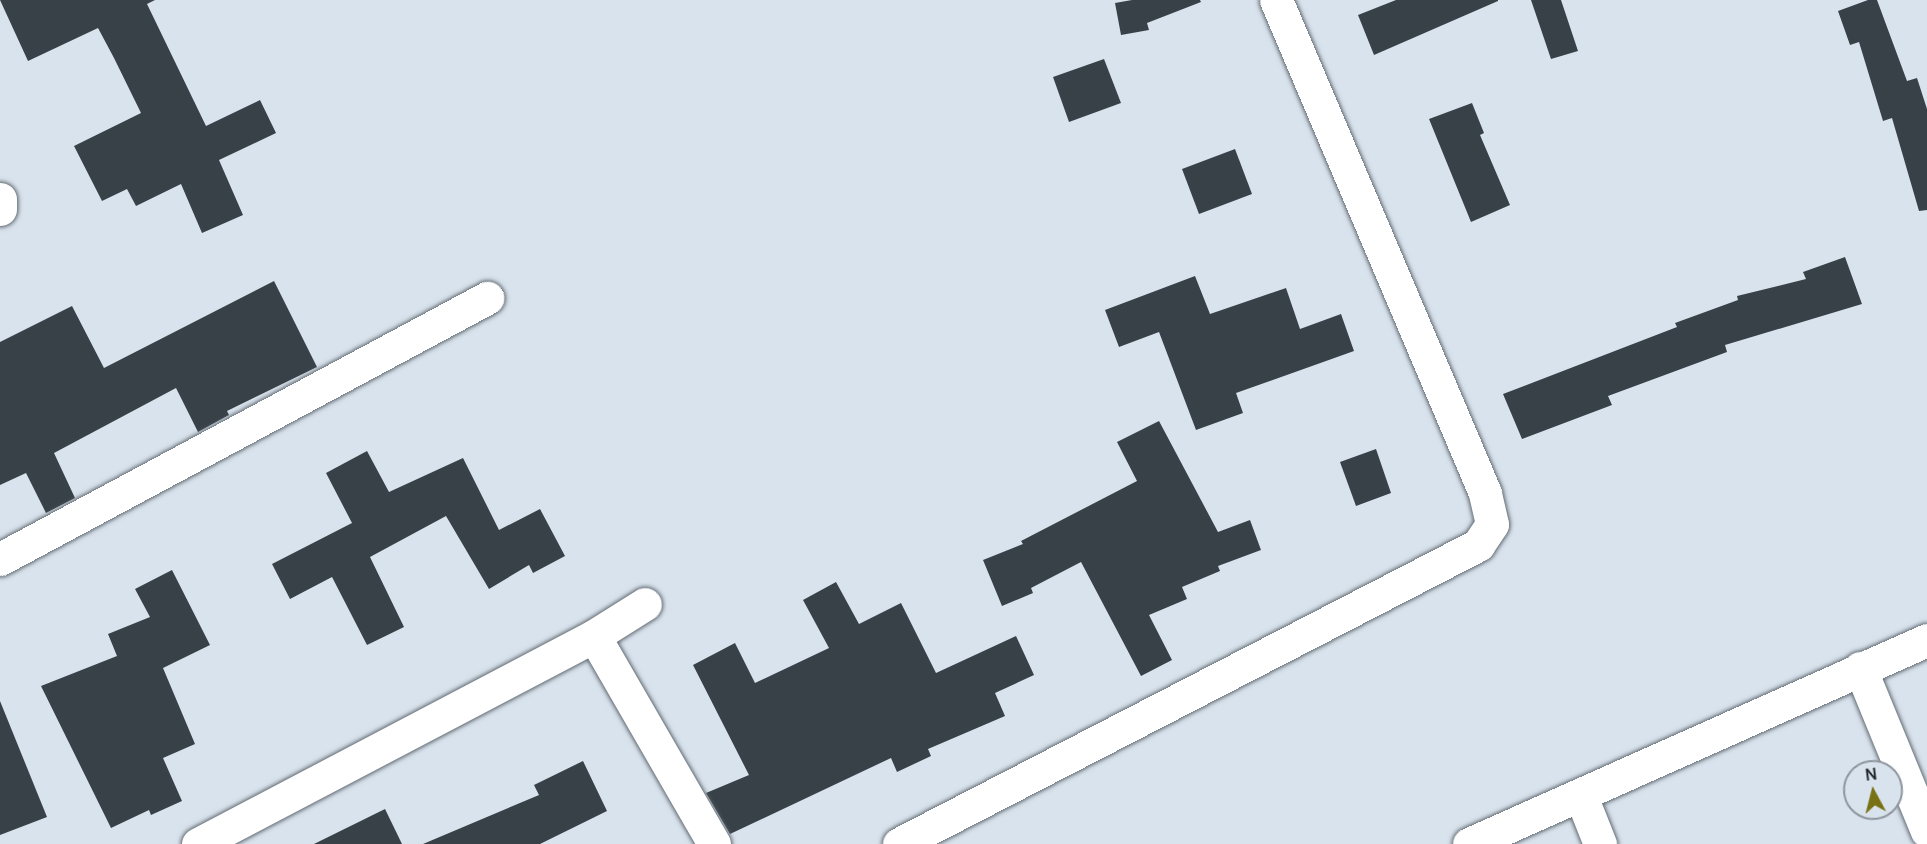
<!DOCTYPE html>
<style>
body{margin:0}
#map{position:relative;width:1927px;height:844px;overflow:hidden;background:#d9e3ed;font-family:Manrope,sans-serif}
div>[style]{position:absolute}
.building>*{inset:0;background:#394148}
.roads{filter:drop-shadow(0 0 2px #626b73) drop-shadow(0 0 2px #626b73)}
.minor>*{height:33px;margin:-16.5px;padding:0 16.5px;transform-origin:16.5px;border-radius:16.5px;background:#fff}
span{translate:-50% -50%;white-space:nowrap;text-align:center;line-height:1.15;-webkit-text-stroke:6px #d9e3ed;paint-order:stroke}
.north{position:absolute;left:1843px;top:760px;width:60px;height:60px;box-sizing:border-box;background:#d9e3ed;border:2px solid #8e959d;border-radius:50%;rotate:353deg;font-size:16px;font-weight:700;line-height:24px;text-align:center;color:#1d2124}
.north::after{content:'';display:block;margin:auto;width:21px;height:27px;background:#797214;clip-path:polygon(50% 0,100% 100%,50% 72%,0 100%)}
</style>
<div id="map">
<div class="building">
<div style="clip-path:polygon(0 0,155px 0,147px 4px,206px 126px,260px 100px,276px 133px,219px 160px,243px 215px,202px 233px,181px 184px,136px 206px,127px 189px,102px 201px,74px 146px,141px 113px,114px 58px,98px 28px,28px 61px)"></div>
<div style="clip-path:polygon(1132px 0,1200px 0,1201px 2px,1147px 23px,1149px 30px,1121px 35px,1115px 3px)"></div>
<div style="clip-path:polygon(1396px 0,1498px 0,1498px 1px,1374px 55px,1358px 15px)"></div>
<div style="clip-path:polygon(1531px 0,1561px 0,1578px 51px,1551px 59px)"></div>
<div style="clip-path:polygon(1868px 0,1877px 0,1907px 81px,1917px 78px,1927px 109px,1927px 210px,1919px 211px,1892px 118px,1883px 121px,1859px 42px,1850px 45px,1838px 11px)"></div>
<div style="clip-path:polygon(1104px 59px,1121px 103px,1069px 122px,1053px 77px)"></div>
<div style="clip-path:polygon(1472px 103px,1484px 133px,1480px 135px,1510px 205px,1471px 222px,1429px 119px)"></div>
<div style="clip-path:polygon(1235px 149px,1252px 194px,1199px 214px,1182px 169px)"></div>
<div style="clip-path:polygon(1845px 257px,1862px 304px,1725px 345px,1727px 352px,1608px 396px,1612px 405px,1522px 439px,1503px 394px,1677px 327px,1675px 323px,1738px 300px,1737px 296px,1806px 279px,1803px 272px)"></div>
<div style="clip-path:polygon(1195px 276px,1210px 314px,1286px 288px,1300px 329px,1341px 314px,1354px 351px,1236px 393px,1243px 413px,1196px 430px,1159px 332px,1119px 347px,1105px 310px)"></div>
<div style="clip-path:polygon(274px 281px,317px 367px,227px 411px,229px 415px,198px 432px,176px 388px,54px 453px,75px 498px,46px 513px,26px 473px,0 485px,0 342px,72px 306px,104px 368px)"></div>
<div style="clip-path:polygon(1159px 421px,1218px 532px,1250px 520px,1261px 550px,1218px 566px,1220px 571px,1182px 587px,1187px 599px,1149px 615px,1172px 660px,1141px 676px,1081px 562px,1031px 588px,1033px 593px,1002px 606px,983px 560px,1023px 544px,1021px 541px,1137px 481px,1117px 442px)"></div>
<div style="clip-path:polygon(1376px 449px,1391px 493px,1356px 506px,1340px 462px)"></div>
<div style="clip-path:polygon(367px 451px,389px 492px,463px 458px,499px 530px,540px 509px,565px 556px,533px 573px,529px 565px,489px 589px,446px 516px,370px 557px,404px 627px,367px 645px,332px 577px,290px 599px,272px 564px,352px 523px,326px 473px)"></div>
<div style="clip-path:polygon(172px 570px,210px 645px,163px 668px,195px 744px,163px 758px,182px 801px,151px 815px,149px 810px,111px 828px,41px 686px,117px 656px,108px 634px,150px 617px,135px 589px)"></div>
<div style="clip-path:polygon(836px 582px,859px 624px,901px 603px,936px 673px,1016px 636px,1034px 675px,995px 693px,1005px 716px,928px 749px,931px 756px,897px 772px,891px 758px,730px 834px,706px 793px,749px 775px,693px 665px,735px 643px,755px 683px,829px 648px,803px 600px)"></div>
<div style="clip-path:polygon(0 701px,47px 817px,0 835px)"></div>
<div style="clip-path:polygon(583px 761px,607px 811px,540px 844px,423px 844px,539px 795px,534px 785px)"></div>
<div style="clip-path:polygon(385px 809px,402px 844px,314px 844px)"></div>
</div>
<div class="roads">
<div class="minor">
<div style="left:0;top:199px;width:10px;rotate:90deg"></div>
<div style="left:0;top:559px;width:553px;rotate:-28.19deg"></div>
<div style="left:594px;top:636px;width:240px;rotate:60deg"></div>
<div style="left:1860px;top:668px;width:176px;rotate:67.7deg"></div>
<div style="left:1581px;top:796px;width:52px;rotate:68.4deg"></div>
<div style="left:198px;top:844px;width:447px;rotate:-27.7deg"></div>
<div style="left:594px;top:636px;width:60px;rotate:-32.1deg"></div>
<div style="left:899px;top:844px;width:652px;rotate:-27.31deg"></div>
<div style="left:1478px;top:545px;width:25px;rotate:-56deg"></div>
<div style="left:1492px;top:524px;width:32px;rotate:-103deg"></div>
<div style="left:1485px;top:493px;width:535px;rotate:-112.97deg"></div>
<div style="left:1469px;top:844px;width:501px;rotate:-24.01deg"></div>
</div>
</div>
<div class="north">N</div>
</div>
